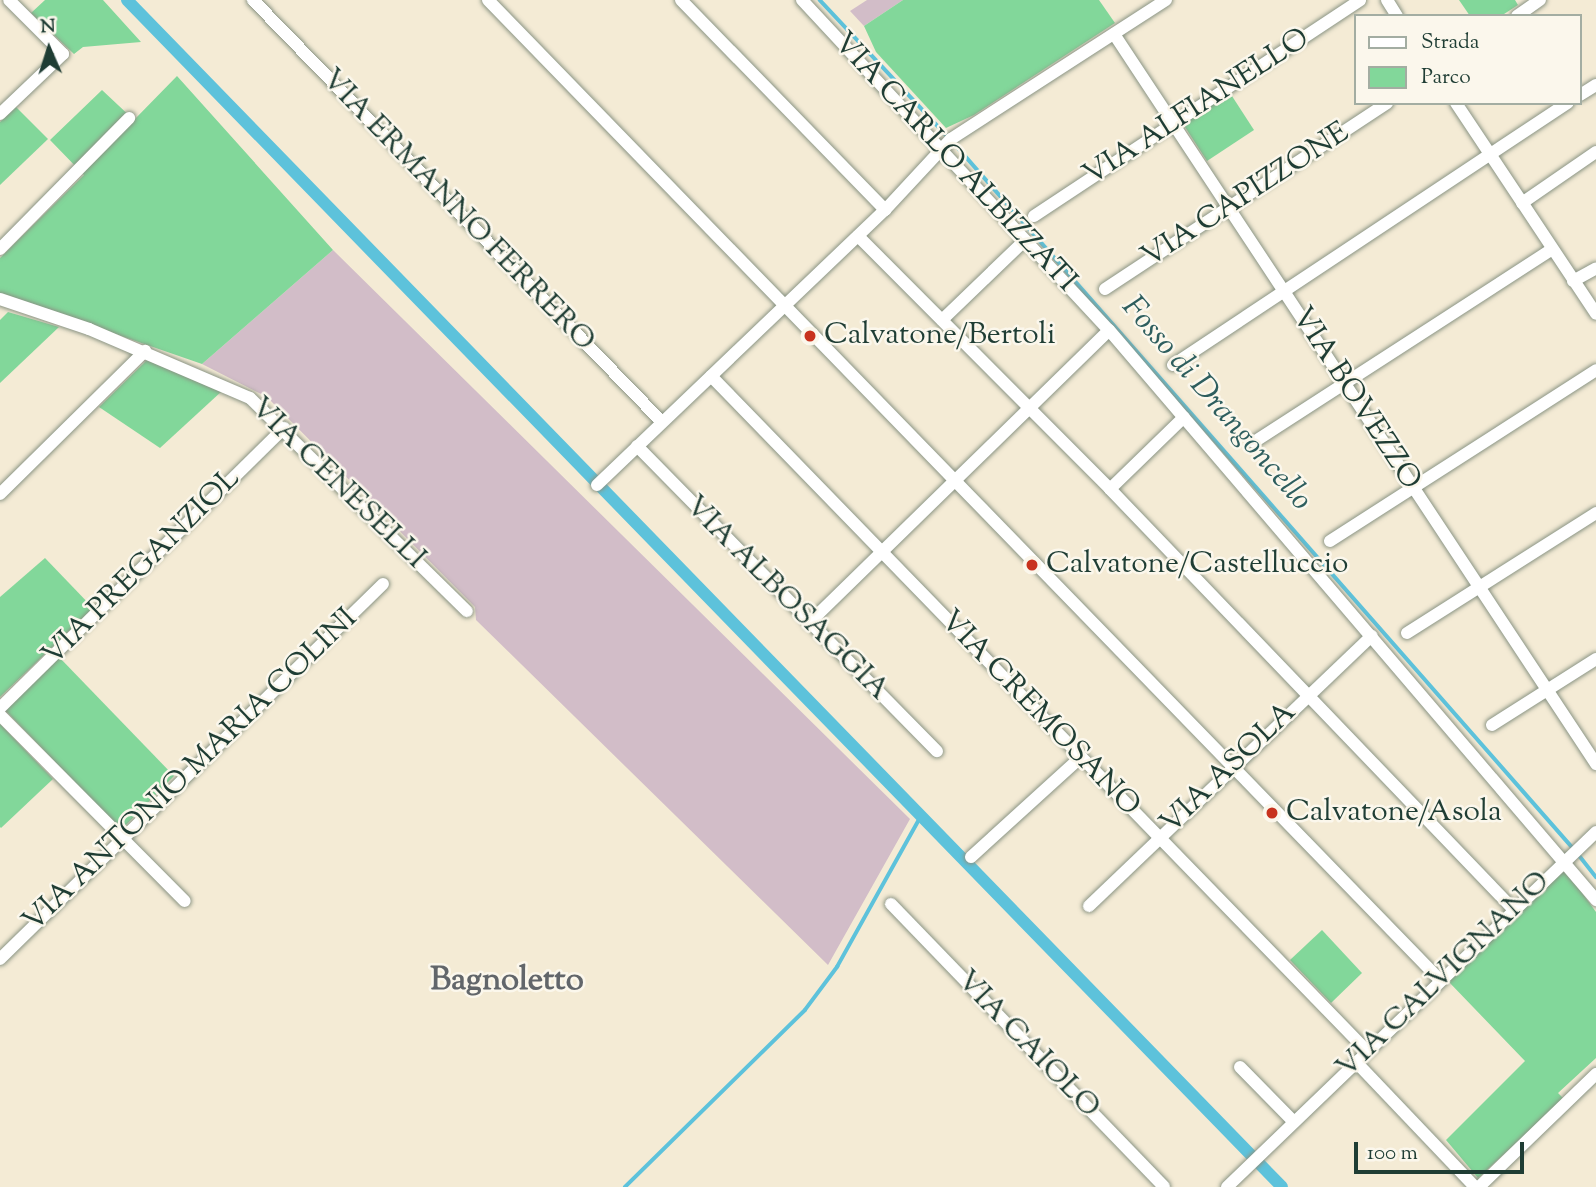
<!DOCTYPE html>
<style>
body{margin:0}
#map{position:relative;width:1596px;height:1187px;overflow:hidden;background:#f4ebd5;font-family:"Sorts Mill Goudy",serif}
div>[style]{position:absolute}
.industrial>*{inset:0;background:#d2bdc8}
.green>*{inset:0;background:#82d79a}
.stream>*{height:3.5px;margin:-1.75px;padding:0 1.75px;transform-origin:1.75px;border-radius:1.75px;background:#5dc2db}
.canal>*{height:12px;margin:-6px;padding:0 6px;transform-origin:6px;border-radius:6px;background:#5dc2db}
.roads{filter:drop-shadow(0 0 2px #8a9484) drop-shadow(0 0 2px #8a9484)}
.street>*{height:12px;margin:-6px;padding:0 6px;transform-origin:6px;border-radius:6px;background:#fff}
.dots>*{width:19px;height:19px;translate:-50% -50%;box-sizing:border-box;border:4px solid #fbf7ec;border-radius:50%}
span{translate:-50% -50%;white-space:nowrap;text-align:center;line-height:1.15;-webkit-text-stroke:5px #fbf7ec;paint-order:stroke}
.street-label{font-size:30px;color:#1f3d34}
.poi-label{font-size:30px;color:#1f3d34}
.left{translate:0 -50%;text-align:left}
.water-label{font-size:32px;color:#2e5e5e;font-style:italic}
.quarter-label{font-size:33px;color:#62666a;font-weight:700}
.legend{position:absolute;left:1354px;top:14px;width:228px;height:91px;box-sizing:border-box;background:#fbf7ec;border:2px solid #a3ada2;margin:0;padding:9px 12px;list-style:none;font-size:21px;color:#1f3d34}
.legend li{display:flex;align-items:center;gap:14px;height:35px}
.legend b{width:35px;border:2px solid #a3ada2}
.north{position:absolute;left:14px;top:14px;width:70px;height:70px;-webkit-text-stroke:5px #fbf7ec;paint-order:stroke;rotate:357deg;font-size:19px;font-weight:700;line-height:28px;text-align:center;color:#1f3d34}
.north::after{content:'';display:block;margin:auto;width:24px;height:32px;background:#1f3d34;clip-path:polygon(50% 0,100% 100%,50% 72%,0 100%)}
.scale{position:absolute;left:1354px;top:1142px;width:170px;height:32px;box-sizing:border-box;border:4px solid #1f3d34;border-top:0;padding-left:9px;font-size:21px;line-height:24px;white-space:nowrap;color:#1f3d34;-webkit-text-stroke:5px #fbf7ec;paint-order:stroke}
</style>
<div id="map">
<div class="industrial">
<div style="clip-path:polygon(867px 0,903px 0,864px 26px,850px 11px)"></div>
<div style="clip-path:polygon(333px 250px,910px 819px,828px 965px,476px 620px,475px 607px,267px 397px,202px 364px)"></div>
</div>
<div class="green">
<div style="clip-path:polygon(45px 0,103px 0,141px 42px,83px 47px,74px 54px,31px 13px)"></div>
<div style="clip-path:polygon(903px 0,1099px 0,1115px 23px,974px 115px,946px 128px,876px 52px,864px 26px)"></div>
<div style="clip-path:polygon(1459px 0,1515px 0,1518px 5px,1501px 16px,1470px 16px)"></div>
<div style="clip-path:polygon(177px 76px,333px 250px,202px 364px,0 294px,0 258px,84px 175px,50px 140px,102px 90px,134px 120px)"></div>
<div style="clip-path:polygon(1230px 93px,1254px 130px,1207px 161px,1183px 124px)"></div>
<div style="clip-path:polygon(16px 107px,48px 139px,0 185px,0 122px)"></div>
<div style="clip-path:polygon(8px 312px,59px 327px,0 383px,0 320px)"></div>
<div style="clip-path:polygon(147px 360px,222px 391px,160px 448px,99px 407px)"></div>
<div style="clip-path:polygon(45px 558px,93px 608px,0 697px,0 597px)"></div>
<div style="clip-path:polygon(59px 657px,174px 776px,121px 830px,4px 709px)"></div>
<div style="clip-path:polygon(0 724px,53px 779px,1px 828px,0 827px)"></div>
<div style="clip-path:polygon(1564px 868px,1596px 912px,1596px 1058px,1558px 1093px,1564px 1099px,1478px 1178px,1446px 1140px,1525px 1061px,1448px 981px)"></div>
<div style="clip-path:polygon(1322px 930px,1362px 973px,1331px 1003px,1290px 960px)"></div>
</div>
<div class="stream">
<div style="left:820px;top:0;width:187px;rotate:46.9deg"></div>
<div style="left:953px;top:142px;width:941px;rotate:48.71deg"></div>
<div style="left:1579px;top:855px;width:28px;rotate:52deg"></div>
<div style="left:625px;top:1187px;width:252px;rotate:-44.5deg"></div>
<div style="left:805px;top:1010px;width:54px;rotate:-53.3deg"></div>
<div style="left:837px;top:967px;width:173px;rotate:-60.9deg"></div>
</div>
<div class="canal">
<div style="left:127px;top:0;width:1656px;rotate:45.78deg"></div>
</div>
<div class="roads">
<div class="street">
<div style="left:253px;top:0;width:588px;rotate:45.9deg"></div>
<div style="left:488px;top:0;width:1365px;rotate:45.83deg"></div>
<div style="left:681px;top:0;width:293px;rotate:45.8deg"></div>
<div style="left:802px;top:0;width:451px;rotate:47.1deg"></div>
<div style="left:1109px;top:330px;width:750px;rotate:49.49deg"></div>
<div style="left:1387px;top:0;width:19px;rotate:58deg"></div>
<div style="left:1517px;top:16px;width:28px;rotate:-35deg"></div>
<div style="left:1114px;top:34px;width:875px;rotate:56.56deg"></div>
<div style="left:1580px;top:95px;width:19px;rotate:-32deg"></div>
<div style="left:1456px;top:103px;width:253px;rotate:56.4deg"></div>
<div style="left:0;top:114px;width:87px;rotate:-43.6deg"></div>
<div style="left:63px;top:54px;width:76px;rotate:-135deg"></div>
<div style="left:1522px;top:203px;width:90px;rotate:-34.6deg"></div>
<div style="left:1034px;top:216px;width:391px;rotate:-33.5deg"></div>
<div style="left:858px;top:236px;width:357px;rotate:45.1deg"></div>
<div style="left:1110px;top:489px;width:582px;rotate:46.18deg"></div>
<div style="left:0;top:249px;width:184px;rotate:-45.4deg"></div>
<div style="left:1573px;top:281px;width:26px;rotate:-29deg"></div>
<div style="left:1105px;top:289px;width:338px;rotate:-33.4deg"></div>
<div style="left:0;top:299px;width:94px;rotate:18.6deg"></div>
<div style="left:89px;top:329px;width:175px;rotate:23.2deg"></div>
<div style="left:250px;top:398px;width:304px;rotate:44.5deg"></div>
<div style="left:942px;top:320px;width:115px;rotate:-43.9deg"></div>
<div style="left:1173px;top:365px;width:474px;rotate:-33.6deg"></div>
<div style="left:711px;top:376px;width:941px;rotate:45.82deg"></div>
<div style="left:1254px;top:442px;width:355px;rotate:-32.9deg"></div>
<div style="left:637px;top:446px;width:428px;rotate:45.5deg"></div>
<div style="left:597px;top:485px;width:398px;rotate:-43.7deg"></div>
<div style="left:885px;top:210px;width:97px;rotate:-47.1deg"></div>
<div style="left:951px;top:139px;width:256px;rotate:-32.9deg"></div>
<div style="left:1110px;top:489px;width:103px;rotate:-44.2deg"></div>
<div style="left:0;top:494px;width:204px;rotate:-44.6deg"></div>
<div style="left:1330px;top:541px;width:316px;rotate:-32.7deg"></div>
<div style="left:809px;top:623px;width:419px;rotate:-44.3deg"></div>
<div style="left:1407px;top:633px;width:224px;rotate:-32.4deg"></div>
<div style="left:0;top:708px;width:399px;rotate:-44.6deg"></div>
<div style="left:0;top:715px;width:262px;rotate:45.2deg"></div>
<div style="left:1492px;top:725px;width:123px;rotate:-32.4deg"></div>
<div style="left:971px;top:857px;width:149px;rotate:-42.3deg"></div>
<div style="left:891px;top:904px;width:393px;rotate:46deg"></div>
<div style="left:1089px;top:906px;width:391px;rotate:-43.7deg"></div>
<div style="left:0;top:959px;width:536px;rotate:-44.4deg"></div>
<div style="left:1356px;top:1062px;width:173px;rotate:46.4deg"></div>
<div style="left:1240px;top:1067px;width:77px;rotate:45.5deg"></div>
<div style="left:1227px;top:1187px;width:512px;rotate:-43.89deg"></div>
<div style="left:1479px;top:1187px;width:163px;rotate:-44deg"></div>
</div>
</div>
<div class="dots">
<div style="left:810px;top:336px;background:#c8321e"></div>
<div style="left:1032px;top:565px;background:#c8321e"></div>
<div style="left:1272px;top:813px;background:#c8321e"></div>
</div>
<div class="street-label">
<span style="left:1197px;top:108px;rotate:-33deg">VIA ALFIANELLO</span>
<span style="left:954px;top:163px;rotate:47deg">VIA CARLO ALBIZZATI</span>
<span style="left:1246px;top:196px;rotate:-33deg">VIA CAPIZZONE</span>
<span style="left:457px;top:211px;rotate:46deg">VIA ERMANNO FERRERO</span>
<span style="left:1355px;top:399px;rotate:57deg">VIA BOVEZZO</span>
<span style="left:337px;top:484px;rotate:44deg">VIA CENESELLI</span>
<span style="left:142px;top:568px;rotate:-45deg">VIA PREGANZIOL</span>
<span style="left:786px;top:599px;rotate:45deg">VIA ALBOSAGGIA</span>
<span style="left:1039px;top:714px;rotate:46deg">VIA CREMOSANO</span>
<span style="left:1229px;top:769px;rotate:-44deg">VIA ASOLA</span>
<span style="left:191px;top:771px;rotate:-44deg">VIA ANTONIO MARIA COLINI</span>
<span style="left:1444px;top:976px;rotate:-44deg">VIA CALVIGNANO</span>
<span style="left:1027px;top:1045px;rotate:46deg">VIA CAIOLO</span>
</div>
<div class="poi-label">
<span class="left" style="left:824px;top:336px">Calvatone/Bertoli</span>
<span class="left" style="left:1046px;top:565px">Calvatone/Castelluccio</span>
<span class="left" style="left:1286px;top:813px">Calvatone/Asola</span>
</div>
<div class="water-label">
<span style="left:1216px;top:404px;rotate:49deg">Fosso di Drangoncello</span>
</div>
<div class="quarter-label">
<span style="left:507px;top:982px">Bagnoletto</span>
</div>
<ul class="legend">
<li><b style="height:9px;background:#fff"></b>Strada</li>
<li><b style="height:19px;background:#82d79a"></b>Parco</li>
</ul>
<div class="north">N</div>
<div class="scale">100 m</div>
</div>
